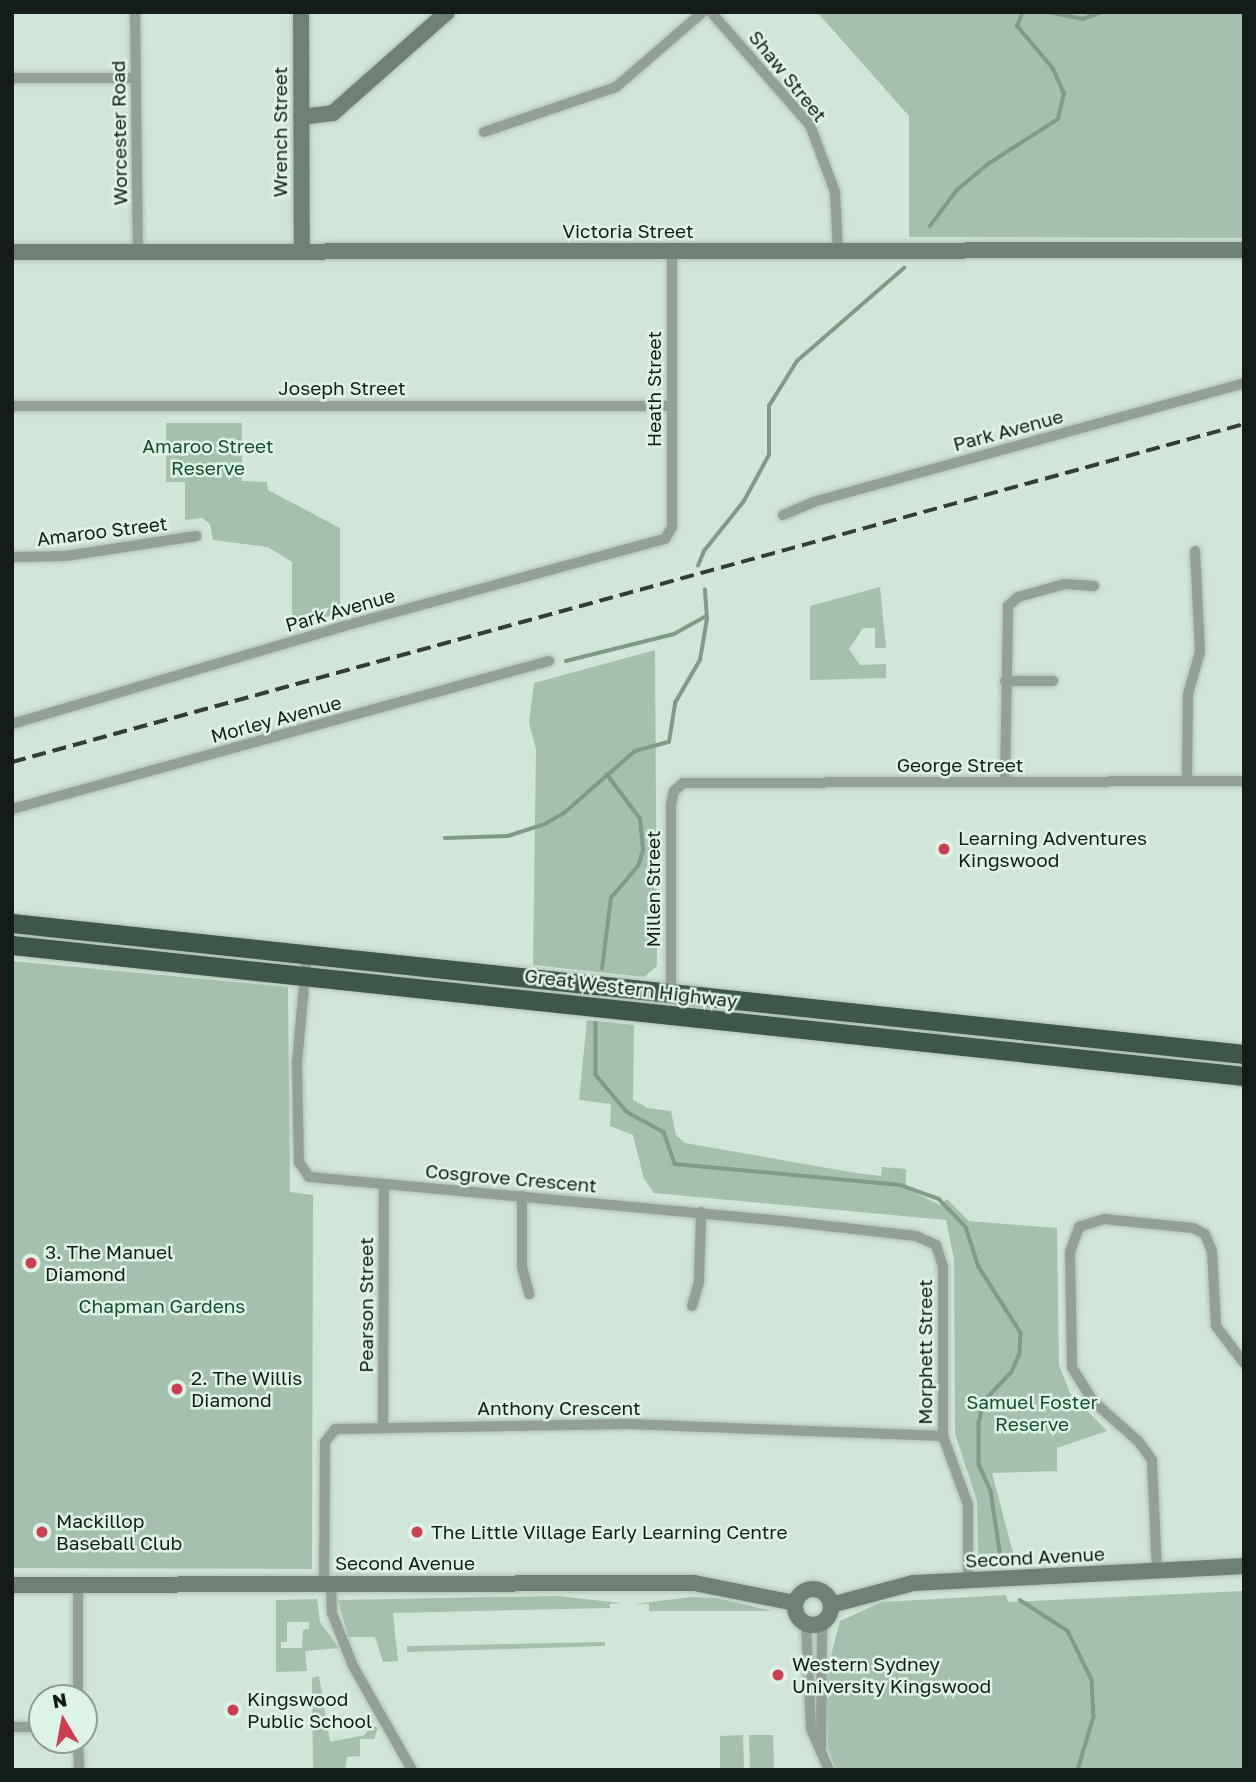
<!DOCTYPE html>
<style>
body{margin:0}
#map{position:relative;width:1256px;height:1782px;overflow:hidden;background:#d0e6d8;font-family:"Golos Text",sans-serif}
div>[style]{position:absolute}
.green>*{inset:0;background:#a4c0af}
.stream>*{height:3.5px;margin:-1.75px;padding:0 1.75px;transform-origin:1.75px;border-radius:1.75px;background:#7e9c89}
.roads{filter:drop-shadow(0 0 2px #aec2b5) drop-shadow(0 0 2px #aec2b5)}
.street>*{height:10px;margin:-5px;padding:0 5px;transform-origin:5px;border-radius:5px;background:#93a098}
.secondary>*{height:16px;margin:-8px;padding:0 8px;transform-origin:8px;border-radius:8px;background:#6e8175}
.secondary>.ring{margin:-8px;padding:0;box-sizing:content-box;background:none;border:16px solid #6e8175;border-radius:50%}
.highway>*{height:19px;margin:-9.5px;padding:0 9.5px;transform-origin:9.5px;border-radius:9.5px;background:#3d5848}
.rail>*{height:3.5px;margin-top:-1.75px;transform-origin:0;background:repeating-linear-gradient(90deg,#333d37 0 14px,transparent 0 21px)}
.dots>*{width:19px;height:19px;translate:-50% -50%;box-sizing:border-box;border:4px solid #ddf3e5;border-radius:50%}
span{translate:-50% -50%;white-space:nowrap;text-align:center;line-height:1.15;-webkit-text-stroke:5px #ddf3e5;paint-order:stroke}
.street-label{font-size:19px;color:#141c17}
.park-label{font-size:19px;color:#174c31}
.poi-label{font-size:19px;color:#141c17}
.left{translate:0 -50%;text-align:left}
.frame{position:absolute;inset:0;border:14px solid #141c17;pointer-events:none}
.north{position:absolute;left:28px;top:1684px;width:70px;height:70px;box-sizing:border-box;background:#ddf3e5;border:2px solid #8d9d93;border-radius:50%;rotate:350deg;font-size:19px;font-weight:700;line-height:28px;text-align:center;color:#141c17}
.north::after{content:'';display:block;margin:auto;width:24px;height:32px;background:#ce3e51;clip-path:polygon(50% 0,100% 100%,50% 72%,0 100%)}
</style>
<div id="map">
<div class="green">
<div style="clip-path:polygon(817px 12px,1244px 12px,1244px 238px,909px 237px,909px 116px)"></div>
<div style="clip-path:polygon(166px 423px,242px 423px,242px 481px,267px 482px,268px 490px,340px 528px,340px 613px,292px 626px,292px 562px,268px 547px,213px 540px,210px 524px,202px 518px,185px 520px,185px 482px,166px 482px)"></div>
<div style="clip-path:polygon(880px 587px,886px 648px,875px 648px,875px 628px,863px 628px,849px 649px,860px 665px,886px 664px,886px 678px,810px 680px,810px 606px)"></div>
<div style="clip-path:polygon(655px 650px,657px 966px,644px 977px,533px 965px,536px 749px,529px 723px,534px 683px)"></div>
<div style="clip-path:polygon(12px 961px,288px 987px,290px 1192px,313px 1195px,312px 1569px,12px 1568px)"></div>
<div style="clip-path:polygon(587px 1020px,634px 1025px,633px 1100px,648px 1108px,671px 1111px,676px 1135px,685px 1143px,856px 1173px,881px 1176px,882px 1167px,906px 1169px,906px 1188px,940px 1205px,947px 1199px,969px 1221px,1057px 1228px,1059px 1365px,1070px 1393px,1107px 1431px,1057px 1448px,1057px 1471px,992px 1473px,1013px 1553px,978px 1554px,977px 1501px,955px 1434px,954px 1259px,946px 1220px,654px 1193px,644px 1179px,633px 1135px,610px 1126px,611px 1104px,579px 1100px)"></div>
<div style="clip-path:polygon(1244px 1591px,1244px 1770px,835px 1770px,828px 1747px,825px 1660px,830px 1659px,840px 1621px,882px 1602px,1006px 1595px,1008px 1602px)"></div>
<div style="clip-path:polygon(557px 1596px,621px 1603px,610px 1604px,610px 1608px,393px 1613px,398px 1661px,383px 1662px,375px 1637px,348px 1637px,338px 1600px)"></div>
<div style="clip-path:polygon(692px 1597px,716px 1598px,773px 1611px,649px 1611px,649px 1604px,634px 1604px)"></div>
<div style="clip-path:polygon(evenodd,317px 1599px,320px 1622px,339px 1648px,305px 1651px,307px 1671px,276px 1672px,276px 1600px,317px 1599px,287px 1622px,309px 1622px,309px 1629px,303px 1630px,302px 1648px,281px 1648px,281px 1642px,287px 1642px,287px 1622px)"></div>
<div style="clip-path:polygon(605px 1642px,605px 1646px,407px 1652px,407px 1646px)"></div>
<div style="clip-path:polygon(319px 1676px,330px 1742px,365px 1735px,371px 1725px,378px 1728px,374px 1739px,360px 1739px,360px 1756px,347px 1757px,345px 1770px,313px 1770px,312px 1678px)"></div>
<div style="clip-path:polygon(743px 1735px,744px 1770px,720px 1770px,720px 1736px)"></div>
<div style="clip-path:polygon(749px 1735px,773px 1735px,774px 1770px,750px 1770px)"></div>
</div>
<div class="stream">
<div style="left:1048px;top:12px;width:36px;rotate:11deg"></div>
<div style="left:1083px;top:19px;width:20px;rotate:-20deg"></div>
<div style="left:930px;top:226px;width:45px;rotate:-53.1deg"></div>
<div style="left:957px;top:190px;width:40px;rotate:-40deg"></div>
<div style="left:988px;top:164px;width:83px;rotate:-32.7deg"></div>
<div style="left:1058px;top:119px;width:26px;rotate:-77deg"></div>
<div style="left:1064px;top:94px;width:27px;rotate:-114deg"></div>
<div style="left:1053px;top:69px;width:56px;rotate:-129.9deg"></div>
<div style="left:1017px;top:26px;width:15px;rotate:-67deg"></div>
<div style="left:698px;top:566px;width:16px;rotate:-68deg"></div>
<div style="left:704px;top:551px;width:64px;rotate:-51.3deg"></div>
<div style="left:744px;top:501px;width:52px;rotate:-61.5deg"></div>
<div style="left:769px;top:455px;width:49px;rotate:-90deg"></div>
<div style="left:769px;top:406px;width:53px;rotate:-58.1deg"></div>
<div style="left:797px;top:361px;width:142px;rotate:-41deg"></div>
<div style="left:566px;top:661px;width:111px;rotate:-14deg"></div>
<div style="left:674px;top:634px;width:37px;rotate:-29deg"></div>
<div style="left:445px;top:838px;width:63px;rotate:-1.8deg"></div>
<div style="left:508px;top:836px;width:39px;rotate:-18deg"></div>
<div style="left:545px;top:824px;width:22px;rotate:-30deg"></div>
<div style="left:564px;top:813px;width:94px;rotate:-41.1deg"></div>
<div style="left:635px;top:751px;width:35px;rotate:-15deg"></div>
<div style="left:669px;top:742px;width:39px;rotate:-81deg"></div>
<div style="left:675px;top:703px;width:50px;rotate:-59.8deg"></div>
<div style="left:700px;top:660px;width:42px;rotate:-80.3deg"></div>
<div style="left:707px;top:619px;width:29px;rotate:-94deg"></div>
<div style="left:602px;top:969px;width:72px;rotate:-82.8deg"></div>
<div style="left:611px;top:898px;width:42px;rotate:-49.8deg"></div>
<div style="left:638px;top:866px;width:16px;rotate:-72deg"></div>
<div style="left:643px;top:851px;width:32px;rotate:-95deg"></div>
<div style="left:640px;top:819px;width:55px;rotate:-126.9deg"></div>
<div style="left:596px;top:1023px;width:52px;rotate:90deg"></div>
<div style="left:596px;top:1075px;width:48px;rotate:50deg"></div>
<div style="left:627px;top:1112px;width:42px;rotate:28.4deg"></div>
<div style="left:664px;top:1132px;width:34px;rotate:71deg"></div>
<div style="left:675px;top:1164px;width:226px;rotate:5.3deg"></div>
<div style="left:900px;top:1185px;width:41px;rotate:19.7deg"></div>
<div style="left:939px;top:1199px;width:39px;rotate:46deg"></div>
<div style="left:966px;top:1227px;width:42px;rotate:72deg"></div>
<div style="left:979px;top:1267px;width:78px;rotate:57.5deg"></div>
<div style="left:1021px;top:1333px;width:21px;rotate:93deg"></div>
<div style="left:1020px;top:1354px;width:20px;rotate:114deg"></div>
<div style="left:1012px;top:1372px;width:41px;rotate:133deg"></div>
<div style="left:984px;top:1402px;width:23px;rotate:103deg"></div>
<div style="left:979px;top:1424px;width:40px;rotate:90deg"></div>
<div style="left:979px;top:1464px;width:30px;rotate:66deg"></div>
<div style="left:991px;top:1491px;width:61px;rotate:81.5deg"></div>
<div style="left:1020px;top:1600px;width:57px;rotate:32.9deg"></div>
<div style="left:1068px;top:1631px;width:55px;rotate:63.9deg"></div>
<div style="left:1092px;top:1680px;width:37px;rotate:87deg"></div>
<div style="left:1094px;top:1717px;width:55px;rotate:106.8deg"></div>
</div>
<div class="roads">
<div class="street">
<div style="left:135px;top:12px;width:240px;rotate:89.3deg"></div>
<div style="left:711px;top:12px;width:150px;rotate:48.8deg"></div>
<div style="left:810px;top:125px;width:72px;rotate:69.5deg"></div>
<div style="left:835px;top:192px;width:59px;rotate:87.1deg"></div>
<div style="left:12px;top:78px;width:123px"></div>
<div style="left:484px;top:132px;width:139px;rotate:-18.8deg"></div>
<div style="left:616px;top:87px;width:115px;rotate:-40.8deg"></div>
<div style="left:12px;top:406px;width:659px"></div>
<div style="left:783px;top:515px;width:33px;rotate:-23deg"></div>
<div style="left:813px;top:502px;width:447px;rotate:-15.4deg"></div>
<div style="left:12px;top:557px;width:54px;rotate:-1.1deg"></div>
<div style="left:66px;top:556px;width:132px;rotate:-8.7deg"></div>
<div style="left:1005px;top:681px;width:48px"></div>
<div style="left:12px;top:724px;width:346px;rotate:-16.4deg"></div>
<div style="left:344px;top:626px;width:333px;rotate:-15.2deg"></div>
<div style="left:665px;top:539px;width:14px;rotate:-60deg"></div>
<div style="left:672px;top:527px;width:275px;rotate:-90deg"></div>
<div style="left:1187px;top:781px;width:87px;rotate:-89.3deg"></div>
<div style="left:1188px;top:694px;width:44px;rotate:-74.1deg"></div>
<div style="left:1200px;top:652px;width:101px;rotate:-92.8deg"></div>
<div style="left:1005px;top:782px;width:176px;rotate:-89deg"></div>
<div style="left:1008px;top:606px;width:13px;rotate:-42deg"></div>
<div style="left:1018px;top:597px;width:49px;rotate:-15.5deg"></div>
<div style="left:1065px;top:584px;width:29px;rotate:4deg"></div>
<div style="left:12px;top:809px;width:557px;rotate:-15.41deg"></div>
<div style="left:307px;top:953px;width:109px;rotate:95.2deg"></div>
<div style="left:297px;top:1062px;width:100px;rotate:88.9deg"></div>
<div style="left:299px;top:1162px;width:18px;rotate:56deg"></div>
<div style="left:309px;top:1177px;width:476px;rotate:5.3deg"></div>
<div style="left:783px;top:1221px;width:134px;rotate:6.4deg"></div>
<div style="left:916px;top:1236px;width:22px;rotate:24deg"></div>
<div style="left:936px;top:1245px;width:23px;rotate:72deg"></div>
<div style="left:943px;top:1267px;width:169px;rotate:90deg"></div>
<div style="left:943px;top:1436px;width:73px;rotate:70.1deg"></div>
<div style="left:968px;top:1505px;width:76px;rotate:90deg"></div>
<div style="left:671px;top:993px;width:188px;rotate:-90deg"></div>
<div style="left:671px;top:805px;width:14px;rotate:-78deg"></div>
<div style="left:674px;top:791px;width:12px;rotate:-42deg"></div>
<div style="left:683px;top:783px;width:561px;rotate:-0.2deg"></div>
<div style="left:522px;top:1196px;width:71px;rotate:90deg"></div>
<div style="left:522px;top:1267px;width:28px;rotate:75deg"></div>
<div style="left:692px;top:1306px;width:26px;rotate:-74deg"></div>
<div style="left:699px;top:1281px;width:69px;rotate:-88.3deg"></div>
<div style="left:383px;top:1425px;width:241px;rotate:-89.8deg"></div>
<div style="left:1157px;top:1571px;width:111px;rotate:-92.6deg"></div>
<div style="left:1152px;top:1460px;width:24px;rotate:-126deg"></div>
<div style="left:1138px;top:1441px;width:60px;rotate:-138.4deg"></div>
<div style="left:1093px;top:1401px;width:40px;rotate:-122deg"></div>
<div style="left:1072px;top:1367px;width:115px;rotate:-91deg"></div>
<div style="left:1070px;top:1252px;width:27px;rotate:-70deg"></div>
<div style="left:1079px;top:1227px;width:26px;rotate:-18deg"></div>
<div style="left:1104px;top:1219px;width:89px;rotate:5.8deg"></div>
<div style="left:1193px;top:1228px;width:13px;rotate:27deg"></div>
<div style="left:1205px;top:1234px;width:18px;rotate:68deg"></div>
<div style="left:1212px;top:1251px;width:75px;rotate:86.9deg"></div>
<div style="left:1216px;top:1326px;width:46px;rotate:52.9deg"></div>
<div style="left:78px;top:1584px;width:114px;rotate:90deg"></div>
<div style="left:324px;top:1585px;width:143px;rotate:-89.6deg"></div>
<div style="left:325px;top:1442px;width:16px;rotate:-52deg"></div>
<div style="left:335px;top:1429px;width:293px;rotate:-1deg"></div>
<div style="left:628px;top:1424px;width:315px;rotate:2.2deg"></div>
<div style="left:331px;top:1585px;width:28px;rotate:88deg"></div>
<div style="left:332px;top:1613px;width:57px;rotate:68.4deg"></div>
<div style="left:353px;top:1666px;width:120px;rotate:60.4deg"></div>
<div style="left:806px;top:1623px;width:106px;rotate:87.3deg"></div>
<div style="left:811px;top:1729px;width:45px;rotate:66.3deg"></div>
<div style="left:12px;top:1727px;width:30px"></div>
<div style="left:78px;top:1740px;width:30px;rotate:88deg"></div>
<div style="left:821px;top:1746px;width:123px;rotate:-89.5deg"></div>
</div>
<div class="secondary">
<div style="left:301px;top:12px;width:239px;rotate:89.8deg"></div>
<div style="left:301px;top:117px;width:32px;rotate:-7deg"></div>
<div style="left:333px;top:113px;width:152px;rotate:-41.5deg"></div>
<div style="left:12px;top:252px;width:1232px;rotate:-0.09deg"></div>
<div style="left:12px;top:1585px;width:682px;rotate:-0.17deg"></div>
<div style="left:694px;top:1583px;width:103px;rotate:11.2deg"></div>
<div class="ring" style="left:795px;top:1589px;width:20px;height:20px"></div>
<div style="left:831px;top:1605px;width:85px;rotate:-15deg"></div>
<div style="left:913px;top:1583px;width:331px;rotate:-2.9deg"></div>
</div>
<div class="highway">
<div style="left:12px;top:923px;width:1239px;rotate:6.07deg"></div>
<div style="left:12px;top:945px;width:1239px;rotate:6.07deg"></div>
</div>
</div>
<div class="rail">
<div style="left:12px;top:762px;width:1278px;rotate:-15.34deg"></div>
</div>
<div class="dots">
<div style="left:944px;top:849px;background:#ce3e51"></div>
<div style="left:31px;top:1263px;background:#ce3e51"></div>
<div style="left:177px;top:1389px;background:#ce3e51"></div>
<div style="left:42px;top:1532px;background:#ce3e51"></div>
<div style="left:417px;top:1532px;background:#ce3e51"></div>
<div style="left:778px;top:1675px;background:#ce3e51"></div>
<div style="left:233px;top:1710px;background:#ce3e51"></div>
</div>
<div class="street-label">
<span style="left:788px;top:76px;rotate:51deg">Shaw Street</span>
<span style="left:280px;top:132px;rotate:-90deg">Wrench Street</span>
<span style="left:119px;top:133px;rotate:-91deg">Worcester Road</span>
<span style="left:628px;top:231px">Victoria Street</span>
<span style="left:342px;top:388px">Joseph Street</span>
<span style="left:654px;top:389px;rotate:-90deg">Heath Street</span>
<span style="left:1008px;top:430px;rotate:-15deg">Park Avenue</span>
<span style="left:102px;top:531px;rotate:-7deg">Amaroo Street</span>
<span style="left:340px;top:610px;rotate:-16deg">Park Avenue</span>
<span style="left:276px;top:719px;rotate:-15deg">Morley Avenue</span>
<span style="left:960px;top:765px">George Street</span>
<span style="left:653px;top:889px;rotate:-90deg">Millen Street</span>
<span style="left:631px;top:988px;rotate:7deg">Great Western Highway</span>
<span style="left:511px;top:1178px;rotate:5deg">Cosgrove Crescent</span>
<span style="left:366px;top:1305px;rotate:-90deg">Pearson Street</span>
<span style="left:925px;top:1352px;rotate:-90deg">Morphett Street</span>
<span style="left:559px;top:1408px">Anthony Crescent</span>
<span style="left:1035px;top:1557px;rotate:-3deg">Second Avenue</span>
<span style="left:405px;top:1563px">Second Avenue</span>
</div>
<div class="park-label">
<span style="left:208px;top:457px">Amaroo Street<br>Reserve</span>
<span style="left:162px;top:1306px">Chapman Gardens</span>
<span style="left:1032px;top:1413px">Samuel Foster<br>Reserve</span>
</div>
<div class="poi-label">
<span class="left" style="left:958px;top:849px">Learning Adventures<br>Kingswood</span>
<span class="left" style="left:45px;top:1263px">3. The Manuel<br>Diamond</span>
<span class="left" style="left:191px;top:1389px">2. The Willis<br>Diamond</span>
<span class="left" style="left:56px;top:1532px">Mackillop<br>Baseball Club</span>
<span class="left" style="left:431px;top:1532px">The Little Village Early Learning Centre</span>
<span class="left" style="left:792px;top:1675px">Western Sydney<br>University Kingswood</span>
<span class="left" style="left:247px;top:1710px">Kingswood<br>Public School</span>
</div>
<div class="frame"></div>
<div class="north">N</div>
</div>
